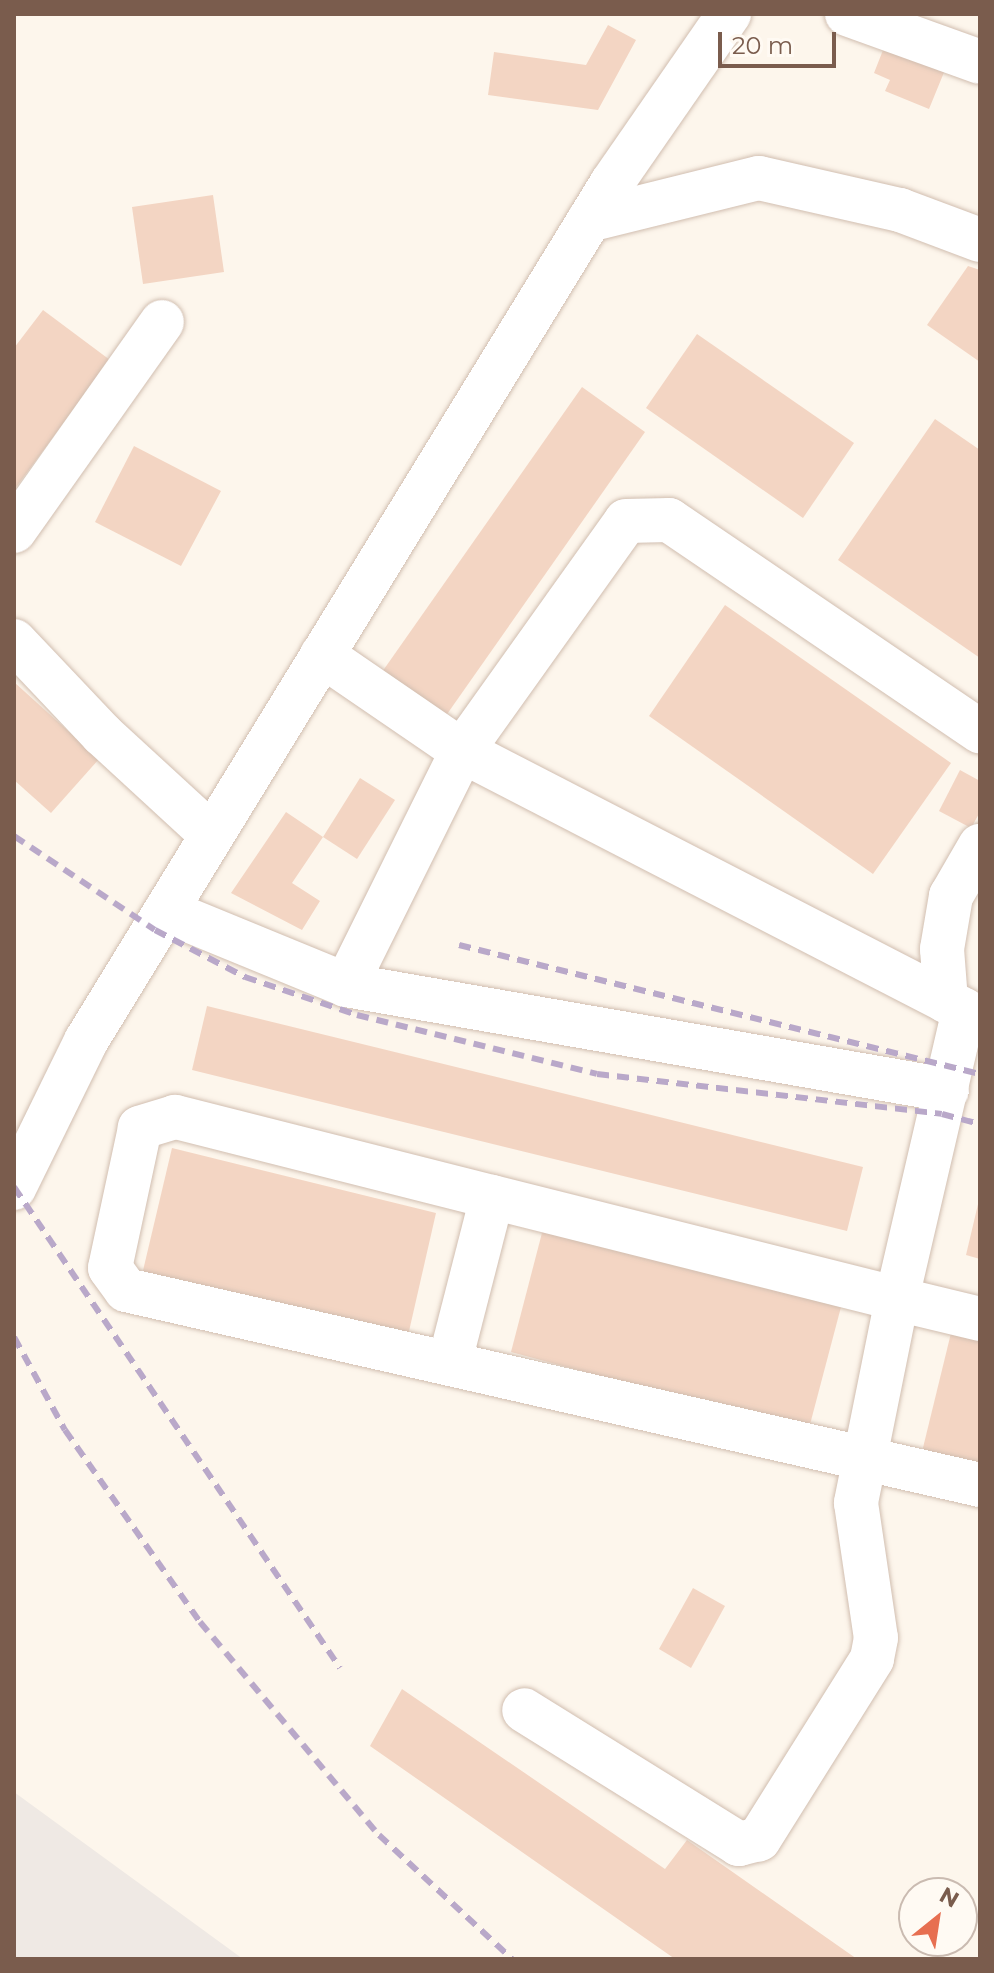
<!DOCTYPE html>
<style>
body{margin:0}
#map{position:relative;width:994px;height:1973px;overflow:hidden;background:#fdf6ec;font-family:Montserrat,sans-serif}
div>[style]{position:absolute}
.industrial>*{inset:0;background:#efe9e4}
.building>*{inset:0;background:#f3d5c3}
.roads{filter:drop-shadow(0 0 2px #d1beb0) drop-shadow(0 0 2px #d1beb0)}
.minor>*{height:44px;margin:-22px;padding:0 22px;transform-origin:22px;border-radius:22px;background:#fff}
.rail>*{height:6px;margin-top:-3px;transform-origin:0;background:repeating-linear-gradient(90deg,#b9a8c9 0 12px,transparent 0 20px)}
span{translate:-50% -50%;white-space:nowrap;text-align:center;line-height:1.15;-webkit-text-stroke:7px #fffaf3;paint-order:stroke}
.frame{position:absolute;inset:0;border:16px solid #7a5c4d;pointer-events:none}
.north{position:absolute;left:898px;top:1877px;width:80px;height:80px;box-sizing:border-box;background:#fffaf3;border:2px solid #cabbb1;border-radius:50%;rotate:30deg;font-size:22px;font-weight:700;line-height:32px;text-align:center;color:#7a5c4d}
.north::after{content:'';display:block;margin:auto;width:28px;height:36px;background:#e76f51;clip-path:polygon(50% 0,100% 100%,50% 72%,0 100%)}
.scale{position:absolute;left:718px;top:32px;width:118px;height:36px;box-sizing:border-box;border:4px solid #7a5c4d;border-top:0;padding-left:10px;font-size:24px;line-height:28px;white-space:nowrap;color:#7a5c4d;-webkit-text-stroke:6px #fffaf3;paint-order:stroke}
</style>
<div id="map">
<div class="industrial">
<div style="clip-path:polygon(14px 1792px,243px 1959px,14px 1959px)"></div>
</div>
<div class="building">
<div style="clip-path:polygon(608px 25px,636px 40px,598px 110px,488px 95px,494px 52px,586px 65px)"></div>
<div style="clip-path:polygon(887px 40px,947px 65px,929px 109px,885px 91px,890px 80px,874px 73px)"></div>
<div style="clip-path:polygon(213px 195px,224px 272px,143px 284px,132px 207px)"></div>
<div style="clip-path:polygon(968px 266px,980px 270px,980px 362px,927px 325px)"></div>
<div style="clip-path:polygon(43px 310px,110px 360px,14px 490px,14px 348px)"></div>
<div style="clip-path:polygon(697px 334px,854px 443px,803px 518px,646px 408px)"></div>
<div style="clip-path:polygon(582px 387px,645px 432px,438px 727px,375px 682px)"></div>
<div style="clip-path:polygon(935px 419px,980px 450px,980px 658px,838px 560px)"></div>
<div style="clip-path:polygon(134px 446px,221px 491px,181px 566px,95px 522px)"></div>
<div style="clip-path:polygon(725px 605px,951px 763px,873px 874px,649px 716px)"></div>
<div style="clip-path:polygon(14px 682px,99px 759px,51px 813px,14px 780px)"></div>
<div style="clip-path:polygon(960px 770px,980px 781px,980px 812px,971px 828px,939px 811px)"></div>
<div style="clip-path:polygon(360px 778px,395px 800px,357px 859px,323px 837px)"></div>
<div style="clip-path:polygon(286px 812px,323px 837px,292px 883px,320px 901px,302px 930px,231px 893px)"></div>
<div style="clip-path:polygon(207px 1006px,863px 1167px,847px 1231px,192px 1070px)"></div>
<div style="clip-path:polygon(172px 1148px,436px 1213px,407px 1340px,141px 1279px)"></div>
<div style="clip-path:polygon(979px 1200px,980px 1200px,980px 1259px,966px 1255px)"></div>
<div style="clip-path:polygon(543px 1229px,841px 1307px,808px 1432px,511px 1352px)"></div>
<div style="clip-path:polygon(951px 1333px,980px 1341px,980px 1475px,920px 1460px)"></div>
<div style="clip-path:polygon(693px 1588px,725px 1606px,691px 1668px,659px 1649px)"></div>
<div style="clip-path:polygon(402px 1689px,665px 1869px,687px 1840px,857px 1959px,675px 1959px,370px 1746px)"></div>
</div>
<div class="roads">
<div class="minor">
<div style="left:847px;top:14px;width:141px;rotate:19.8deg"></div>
<div style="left:589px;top:220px;width:175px;rotate:-13.9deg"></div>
<div style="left:759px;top:178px;width:145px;rotate:12.8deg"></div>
<div style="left:900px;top:210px;width:85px;rotate:20.6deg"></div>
<div style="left:14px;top:531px;width:256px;rotate:-54.7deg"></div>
<div style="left:14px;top:641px;width:128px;rotate:46.6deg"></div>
<div style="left:102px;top:734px;width:149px;rotate:42.6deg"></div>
<div style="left:322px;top:655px;width:170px;rotate:34.4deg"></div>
<div style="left:462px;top:751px;width:282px;rotate:-54.5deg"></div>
<div style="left:626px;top:521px;width:43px;rotate:-1.3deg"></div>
<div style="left:669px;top:520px;width:376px;rotate:34.2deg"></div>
<div style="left:166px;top:911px;width:195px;rotate:22.3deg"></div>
<div style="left:346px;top:985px;width:610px;rotate:9.91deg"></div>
<div style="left:346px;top:985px;width:261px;rotate:-63.6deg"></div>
<div style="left:462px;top:751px;width:565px;rotate:27.29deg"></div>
<div style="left:964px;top:1010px;width:297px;rotate:103.1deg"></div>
<div style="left:897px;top:1299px;width:85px;rotate:13.5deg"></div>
<div style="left:946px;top:1001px;width:52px;rotate:-94.4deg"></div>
<div style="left:942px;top:949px;width:54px;rotate:-80.4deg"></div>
<div style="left:951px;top:896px;width:58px;rotate:-59.9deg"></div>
<div style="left:14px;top:1188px;width:164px;rotate:-63.9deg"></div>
<div style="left:86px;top:1041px;width:1006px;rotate:-58.49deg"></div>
<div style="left:612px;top:183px;width:206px;rotate:-55.3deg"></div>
<div style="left:492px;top:1197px;width:327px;rotate:-165.8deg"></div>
<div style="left:175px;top:1117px;width:37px;rotate:163deg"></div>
<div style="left:140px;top:1128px;width:143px;rotate:102.1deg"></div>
<div style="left:110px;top:1268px;width:27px;rotate:54deg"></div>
<div style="left:126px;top:1290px;width:876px;rotate:12.86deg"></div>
<div style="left:450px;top:1361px;width:169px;rotate:-75.6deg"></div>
<div style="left:492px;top:1197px;width:418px;rotate:14.1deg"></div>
<div style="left:897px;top:1299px;width:208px;rotate:101.4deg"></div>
<div style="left:856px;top:1503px;width:136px;rotate:81.6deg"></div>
<div style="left:876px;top:1638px;width:21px;rotate:101deg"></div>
<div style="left:872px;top:1659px;width:213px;rotate:122.1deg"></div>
<div style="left:759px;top:1839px;width:21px;rotate:166deg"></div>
<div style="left:739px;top:1844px;width:253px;rotate:-148.1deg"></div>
</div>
</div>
<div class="rail">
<div style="left:14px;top:836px;width:169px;rotate:33.7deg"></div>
<div style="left:155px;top:930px;width:102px;rotate:27.6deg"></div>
<div style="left:245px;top:977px;width:118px;rotate:18.7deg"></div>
<div style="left:357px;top:1015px;width:247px;rotate:13.8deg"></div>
<div style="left:597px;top:1074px;width:347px;rotate:6.6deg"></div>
<div style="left:942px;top:1114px;width:39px;rotate:15deg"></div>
<div style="left:459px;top:945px;width:537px;rotate:13.91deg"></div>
<div style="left:14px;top:1187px;width:581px;rotate:55.87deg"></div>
<div style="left:14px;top:1337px;width:106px;rotate:61.3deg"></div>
<div style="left:65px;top:1430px;width:235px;rotate:54.9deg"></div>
<div style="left:200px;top:1622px;width:278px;rotate:50deg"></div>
<div style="left:379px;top:1835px;width:182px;rotate:43deg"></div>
</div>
<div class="frame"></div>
<div class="north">N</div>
<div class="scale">20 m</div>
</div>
